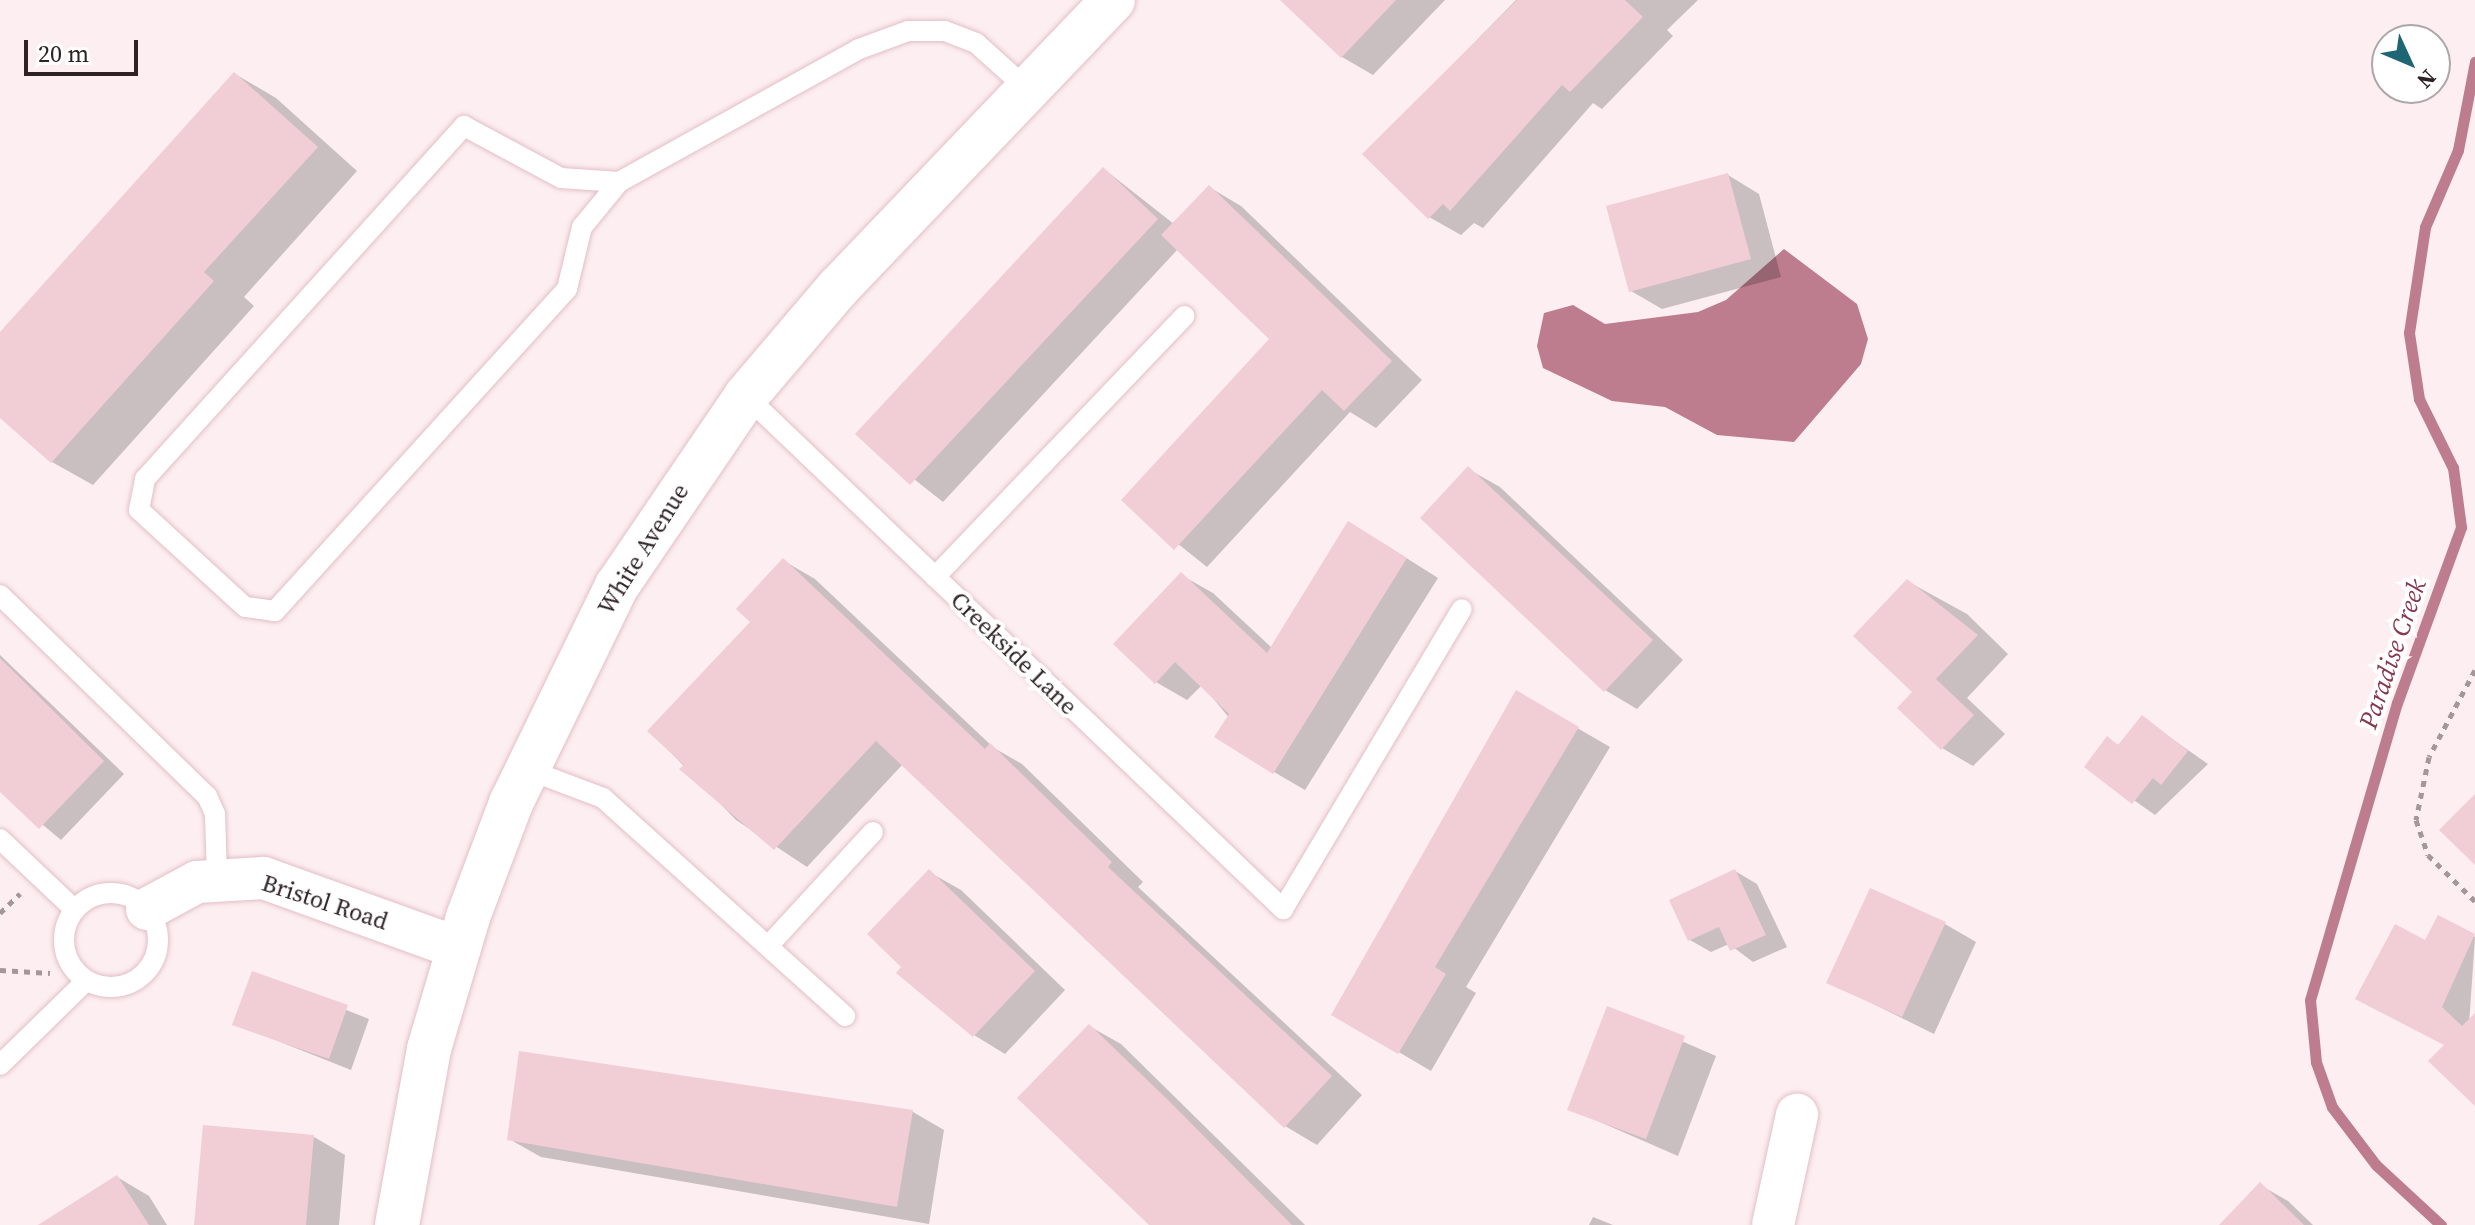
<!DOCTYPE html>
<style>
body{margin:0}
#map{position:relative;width:2475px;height:1225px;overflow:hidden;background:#fceef1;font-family:"Source Serif 4",serif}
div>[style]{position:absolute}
.water>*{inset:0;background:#bd7d8e}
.shadow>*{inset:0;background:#0003}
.stream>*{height:11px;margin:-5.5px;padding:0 5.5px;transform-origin:5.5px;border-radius:5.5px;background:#bd7d8e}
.building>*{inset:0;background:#f1cdd5}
.path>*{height:5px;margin-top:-2.5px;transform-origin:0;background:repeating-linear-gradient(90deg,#a4979a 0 6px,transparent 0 12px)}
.roads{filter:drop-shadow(0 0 2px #e3bfc7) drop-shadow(0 0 2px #e3bfc7)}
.service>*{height:20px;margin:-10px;padding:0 10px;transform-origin:10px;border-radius:10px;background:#fff}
.service>.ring{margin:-10px;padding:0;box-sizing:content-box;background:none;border:20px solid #fff;border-radius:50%}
.minor>*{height:42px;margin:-21px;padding:0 21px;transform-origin:21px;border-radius:21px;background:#fff}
.tertiary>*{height:44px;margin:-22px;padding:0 22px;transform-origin:22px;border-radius:22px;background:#fff}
span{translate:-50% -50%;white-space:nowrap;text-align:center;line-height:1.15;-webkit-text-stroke:8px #fff;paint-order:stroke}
.street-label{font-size:24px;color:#2f2225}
.water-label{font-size:26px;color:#873851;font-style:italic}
.north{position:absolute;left:2371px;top:24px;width:80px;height:80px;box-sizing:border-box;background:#fff;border:2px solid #aca7a8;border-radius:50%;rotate:134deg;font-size:22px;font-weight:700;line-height:32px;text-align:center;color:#2f2225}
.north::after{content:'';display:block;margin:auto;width:28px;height:36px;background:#1e6674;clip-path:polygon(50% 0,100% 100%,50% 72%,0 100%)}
.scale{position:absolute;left:24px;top:40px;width:114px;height:36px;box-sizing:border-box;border:4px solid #2f2225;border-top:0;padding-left:10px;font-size:24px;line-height:28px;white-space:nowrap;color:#2f2225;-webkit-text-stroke:6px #fff;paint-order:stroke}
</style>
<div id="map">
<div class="water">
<div style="clip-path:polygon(1784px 249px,1857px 304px,1868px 339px,1861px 364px,1794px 442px,1717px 435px,1665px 407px,1612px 401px,1543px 368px,1537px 346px,1544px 313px,1573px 305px,1605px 324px,1698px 312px,1726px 300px)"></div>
</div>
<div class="shadow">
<div style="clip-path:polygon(1282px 0,1445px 0,1373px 75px,1342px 57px)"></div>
<div style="clip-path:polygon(1516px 0,1698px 0,1667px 30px,1673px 36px,1602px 109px,1593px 103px,1483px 228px,1474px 223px,1461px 235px,1429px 217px,1365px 154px)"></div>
<div style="clip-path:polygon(235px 74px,276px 98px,357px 171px,244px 297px,254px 306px,93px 485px,52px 462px,0 415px,0 335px)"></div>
<div style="clip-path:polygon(1104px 169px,1174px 224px,1209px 187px,1241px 206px,1422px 380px,1376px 428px,1350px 412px,1207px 567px,1123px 500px,1272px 339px,1178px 249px,943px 502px,857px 434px)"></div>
<div style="clip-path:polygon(1728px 175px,1759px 194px,1781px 277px,1662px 309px,1631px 291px)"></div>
<div style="clip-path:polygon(1468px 469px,1500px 487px,1683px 660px,1637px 709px,1605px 690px)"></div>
<div style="clip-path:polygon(1381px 542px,1438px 578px,1305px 790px,1274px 772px,1202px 685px,1187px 700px,1156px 682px,1181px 575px,1213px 593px,1272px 648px)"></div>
<div style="clip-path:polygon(784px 561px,815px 579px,994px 748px,1022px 764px,1143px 882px,1138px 887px,1362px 1095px,1317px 1145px,1285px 1126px,903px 764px,807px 867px,736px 820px,650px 731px,752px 622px)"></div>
<div style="clip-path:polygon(1907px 581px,1967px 614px,2008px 654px,1967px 698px,2005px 734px,1973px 766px,1942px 748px,1915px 692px)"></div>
<div style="clip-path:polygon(0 655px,124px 774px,61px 840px,0 789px)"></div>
<div style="clip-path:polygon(1517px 693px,1610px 747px,1466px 987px,1476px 993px,1431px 1071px,1334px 1014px)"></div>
<div style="clip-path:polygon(2142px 718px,2208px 764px,2155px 815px,2087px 767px,2108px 739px,2120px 746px)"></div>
<div style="clip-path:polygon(1735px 871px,1757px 884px,1787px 947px,1753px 962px,1729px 944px,1711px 952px,1690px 940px)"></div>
<div style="clip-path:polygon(929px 872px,961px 890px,1065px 990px,1005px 1054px,974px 1035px,904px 967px)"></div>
<div style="clip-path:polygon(2439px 917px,2475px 937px,2469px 1025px,2475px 1104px,2446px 1046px,2426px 942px)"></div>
<div style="clip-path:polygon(1945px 924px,1976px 942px,1934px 1034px,1829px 982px)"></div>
<div style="clip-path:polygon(253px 973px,369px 1019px,351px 1070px,235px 1024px)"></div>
<div style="clip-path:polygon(1608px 1009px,1716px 1056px,1678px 1156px,1570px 1109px)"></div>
<div style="clip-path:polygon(1089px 1026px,1121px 1044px,1305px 1225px,1156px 1225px)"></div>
<div style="clip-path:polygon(913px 1112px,944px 1130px,929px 1224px,541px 1157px,509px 1139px)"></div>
<div style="clip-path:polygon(314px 1137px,345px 1155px,339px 1225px,196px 1225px)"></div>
<div style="clip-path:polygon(117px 1177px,149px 1196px,167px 1225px,61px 1225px)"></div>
<div style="clip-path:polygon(2260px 1185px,2288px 1201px,2313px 1225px,2225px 1225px)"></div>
<div style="clip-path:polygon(1593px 1217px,1613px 1225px,1589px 1225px)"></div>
</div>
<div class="stream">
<div style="left:2441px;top:1225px;width:88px;rotate:-137.3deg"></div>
<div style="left:2376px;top:1165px;width:73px;rotate:-127.2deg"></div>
<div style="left:2332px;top:1107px;width:48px;rotate:-109.6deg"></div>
<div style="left:2316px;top:1062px;width:62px;rotate:-95.5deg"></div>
<div style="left:2310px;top:1000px;width:309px;rotate:-73.7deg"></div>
<div style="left:2397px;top:703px;width:187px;rotate:-70deg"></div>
<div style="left:2461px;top:527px;width:60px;rotate:-97.7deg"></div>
<div style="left:2453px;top:468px;width:77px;rotate:-116.2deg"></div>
<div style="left:2419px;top:399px;width:67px;rotate:-98.6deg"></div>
<div style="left:2409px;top:333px;width:107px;rotate:-81.4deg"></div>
<div style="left:2425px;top:227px;width:84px;rotate:-66.8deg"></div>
<div style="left:2458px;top:150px;width:90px;rotate:-79.1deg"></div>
</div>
<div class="building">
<div style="clip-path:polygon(1280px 0,1396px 0,1341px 58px)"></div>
<div style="clip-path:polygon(1517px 0,1625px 0,1643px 17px,1570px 92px,1562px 85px,1450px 211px,1443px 204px,1428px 219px,1362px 154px)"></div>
<div style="clip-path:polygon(234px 72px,318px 147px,204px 272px,214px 281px,51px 463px,0 418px,0 332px)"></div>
<div style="clip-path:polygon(1103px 167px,1158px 219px,910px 485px,855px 434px)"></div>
<div style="clip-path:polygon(1728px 173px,1751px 259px,1629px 292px,1606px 206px)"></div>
<div style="clip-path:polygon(1209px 185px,1392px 361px,1344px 411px,1322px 390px,1174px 550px,1121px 500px,1269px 339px,1161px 235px)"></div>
<div style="clip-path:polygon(1468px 466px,1653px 640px,1604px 692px,1420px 518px)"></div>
<div style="clip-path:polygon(1348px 521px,1407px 558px,1273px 774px,1214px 737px,1229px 714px,1175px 662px,1155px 684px,1113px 644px,1181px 572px,1267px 653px)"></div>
<div style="clip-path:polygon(783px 558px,985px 749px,990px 743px,1112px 862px,1108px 867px,1332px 1076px,1284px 1128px,876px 741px,774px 850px,679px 769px,684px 765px,647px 731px,750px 622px,736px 609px)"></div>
<div style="clip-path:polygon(1907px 579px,1978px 635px,1936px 679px,1974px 715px,1941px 750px,1897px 708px,1912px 692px,1853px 636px)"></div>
<div style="clip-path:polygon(0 658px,104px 761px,39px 829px,0 792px)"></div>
<div style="clip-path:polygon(1516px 690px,1579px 727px,1435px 967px,1446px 974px,1398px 1054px,1331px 1015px)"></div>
<div style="clip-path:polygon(2142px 715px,2188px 751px,2161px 785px,2153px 778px,2132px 804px,2084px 767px,2107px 736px,2118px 745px)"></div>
<div style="clip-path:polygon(2475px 794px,2475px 865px,2439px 830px)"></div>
<div style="clip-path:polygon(929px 869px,1035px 971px,973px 1037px,896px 973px,901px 967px,867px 934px)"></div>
<div style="clip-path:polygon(1735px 869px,1766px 935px,1730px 951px,1719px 927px,1688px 941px,1669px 900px)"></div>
<div style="clip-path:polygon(1870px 888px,1946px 922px,1902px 1017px,1826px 983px)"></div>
<div style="clip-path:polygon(2438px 915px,2475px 934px,2442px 1007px,2462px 1026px,2475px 1013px,2475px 1106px,2428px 1061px,2444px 1045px,2355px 999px,2395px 924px,2425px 940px)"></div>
<div style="clip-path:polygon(252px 971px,348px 1005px,329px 1059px,232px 1025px)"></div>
<div style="clip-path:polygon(1607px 1006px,1685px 1036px,1646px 1139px,1567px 1110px)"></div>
<div style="clip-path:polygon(1089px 1024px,1167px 1099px,1292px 1225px,1149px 1225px,1017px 1098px)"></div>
<div style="clip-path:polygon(519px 1051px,913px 1110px,897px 1207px,507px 1140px)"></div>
<div style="clip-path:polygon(203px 1125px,314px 1135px,306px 1225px,194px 1225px)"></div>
<div style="clip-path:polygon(117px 1175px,149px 1225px,38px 1225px)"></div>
<div style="clip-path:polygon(2260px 1182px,2304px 1225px,2219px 1225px)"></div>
</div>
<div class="path">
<div style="left:2475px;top:670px;width:98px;rotate:117.9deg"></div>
<div style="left:2429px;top:757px;width:64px;rotate:101.7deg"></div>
<div style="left:2416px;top:820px;width:37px;rotate:71deg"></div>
<div style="left:2428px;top:855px;width:66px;rotate:44.4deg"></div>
<div style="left:0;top:913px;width:28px;rotate:-44deg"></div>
<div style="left:0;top:970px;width:50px;rotate:3.4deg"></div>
</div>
<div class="roads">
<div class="service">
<div style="left:619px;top:182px;width:58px;rotate:129.4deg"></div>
<div style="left:582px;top:227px;width:64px;rotate:103.6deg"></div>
<div style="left:567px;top:289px;width:435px;rotate:132.2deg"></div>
<div style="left:275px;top:611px;width:30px;rotate:-172deg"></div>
<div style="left:245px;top:607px;width:144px;rotate:-137.5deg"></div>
<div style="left:139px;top:510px;width:32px;rotate:-79deg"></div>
<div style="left:145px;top:479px;width:476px;rotate:-47.9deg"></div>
<div style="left:464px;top:126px;width:110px;rotate:28.2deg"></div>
<div style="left:561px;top:178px;width:58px;rotate:3.9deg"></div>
<div style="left:619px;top:182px;width:274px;rotate:-29deg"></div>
<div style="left:859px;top:49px;width:52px;rotate:-20.2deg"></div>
<div style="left:908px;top:31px;width:37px"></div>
<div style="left:945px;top:31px;width:33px;rotate:21deg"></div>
<div style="left:976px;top:43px;width:69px;rotate:42deg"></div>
<div style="left:746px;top:396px;width:743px;rotate:43.69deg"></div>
<div style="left:1283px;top:909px;width:349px;rotate:-59.2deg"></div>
<div style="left:935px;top:577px;width:361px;rotate:-46.3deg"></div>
<div style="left:0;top:595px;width:289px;rotate:44.2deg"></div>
<div style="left:207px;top:796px;width:20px;rotate:66deg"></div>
<div style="left:215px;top:814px;width:65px;rotate:88.2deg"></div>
<div style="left:526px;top:769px;width:82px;rotate:20.6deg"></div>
<div style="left:603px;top:798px;width:326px;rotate:42deg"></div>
<div style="left:0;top:839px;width:103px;rotate:43.4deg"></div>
<div class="ring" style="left:64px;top:893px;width:74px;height:74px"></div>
<div style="left:770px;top:944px;width:152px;rotate:-47.4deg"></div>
<div style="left:0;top:1065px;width:120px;rotate:-44.3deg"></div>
</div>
<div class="minor">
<div style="left:147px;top:909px;width:57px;rotate:-28.4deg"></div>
<div style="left:197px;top:882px;width:67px;rotate:-3.4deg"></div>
<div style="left:264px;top:878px;width:206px;rotate:19.8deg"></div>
<div style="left:1773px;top:1225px;width:113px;rotate:-77.7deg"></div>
</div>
<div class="tertiary">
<div style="left:397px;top:1225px;width:179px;rotate:-79.7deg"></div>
<div style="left:429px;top:1049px;width:138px;rotate:-73.5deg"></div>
<div style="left:468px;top:917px;width:122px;rotate:-69.3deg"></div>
<div style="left:511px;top:803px;width:242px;rotate:-64deg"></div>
<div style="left:617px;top:586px;width:230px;rotate:-55.8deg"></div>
<div style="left:746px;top:396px;width:142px;rotate:-49.6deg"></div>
<div style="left:838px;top:288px;width:398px;rotate:-46.3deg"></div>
</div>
</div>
<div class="street-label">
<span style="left:643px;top:549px;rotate:-58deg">White Avenue</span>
<span style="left:1014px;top:653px;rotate:44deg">Creekside Lane</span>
<span style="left:325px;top:902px;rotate:18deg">Bristol Road</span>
</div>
<div class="water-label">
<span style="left:2393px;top:654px;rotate:-71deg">Paradise Creek</span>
</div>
<div class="north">N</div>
<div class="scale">20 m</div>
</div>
